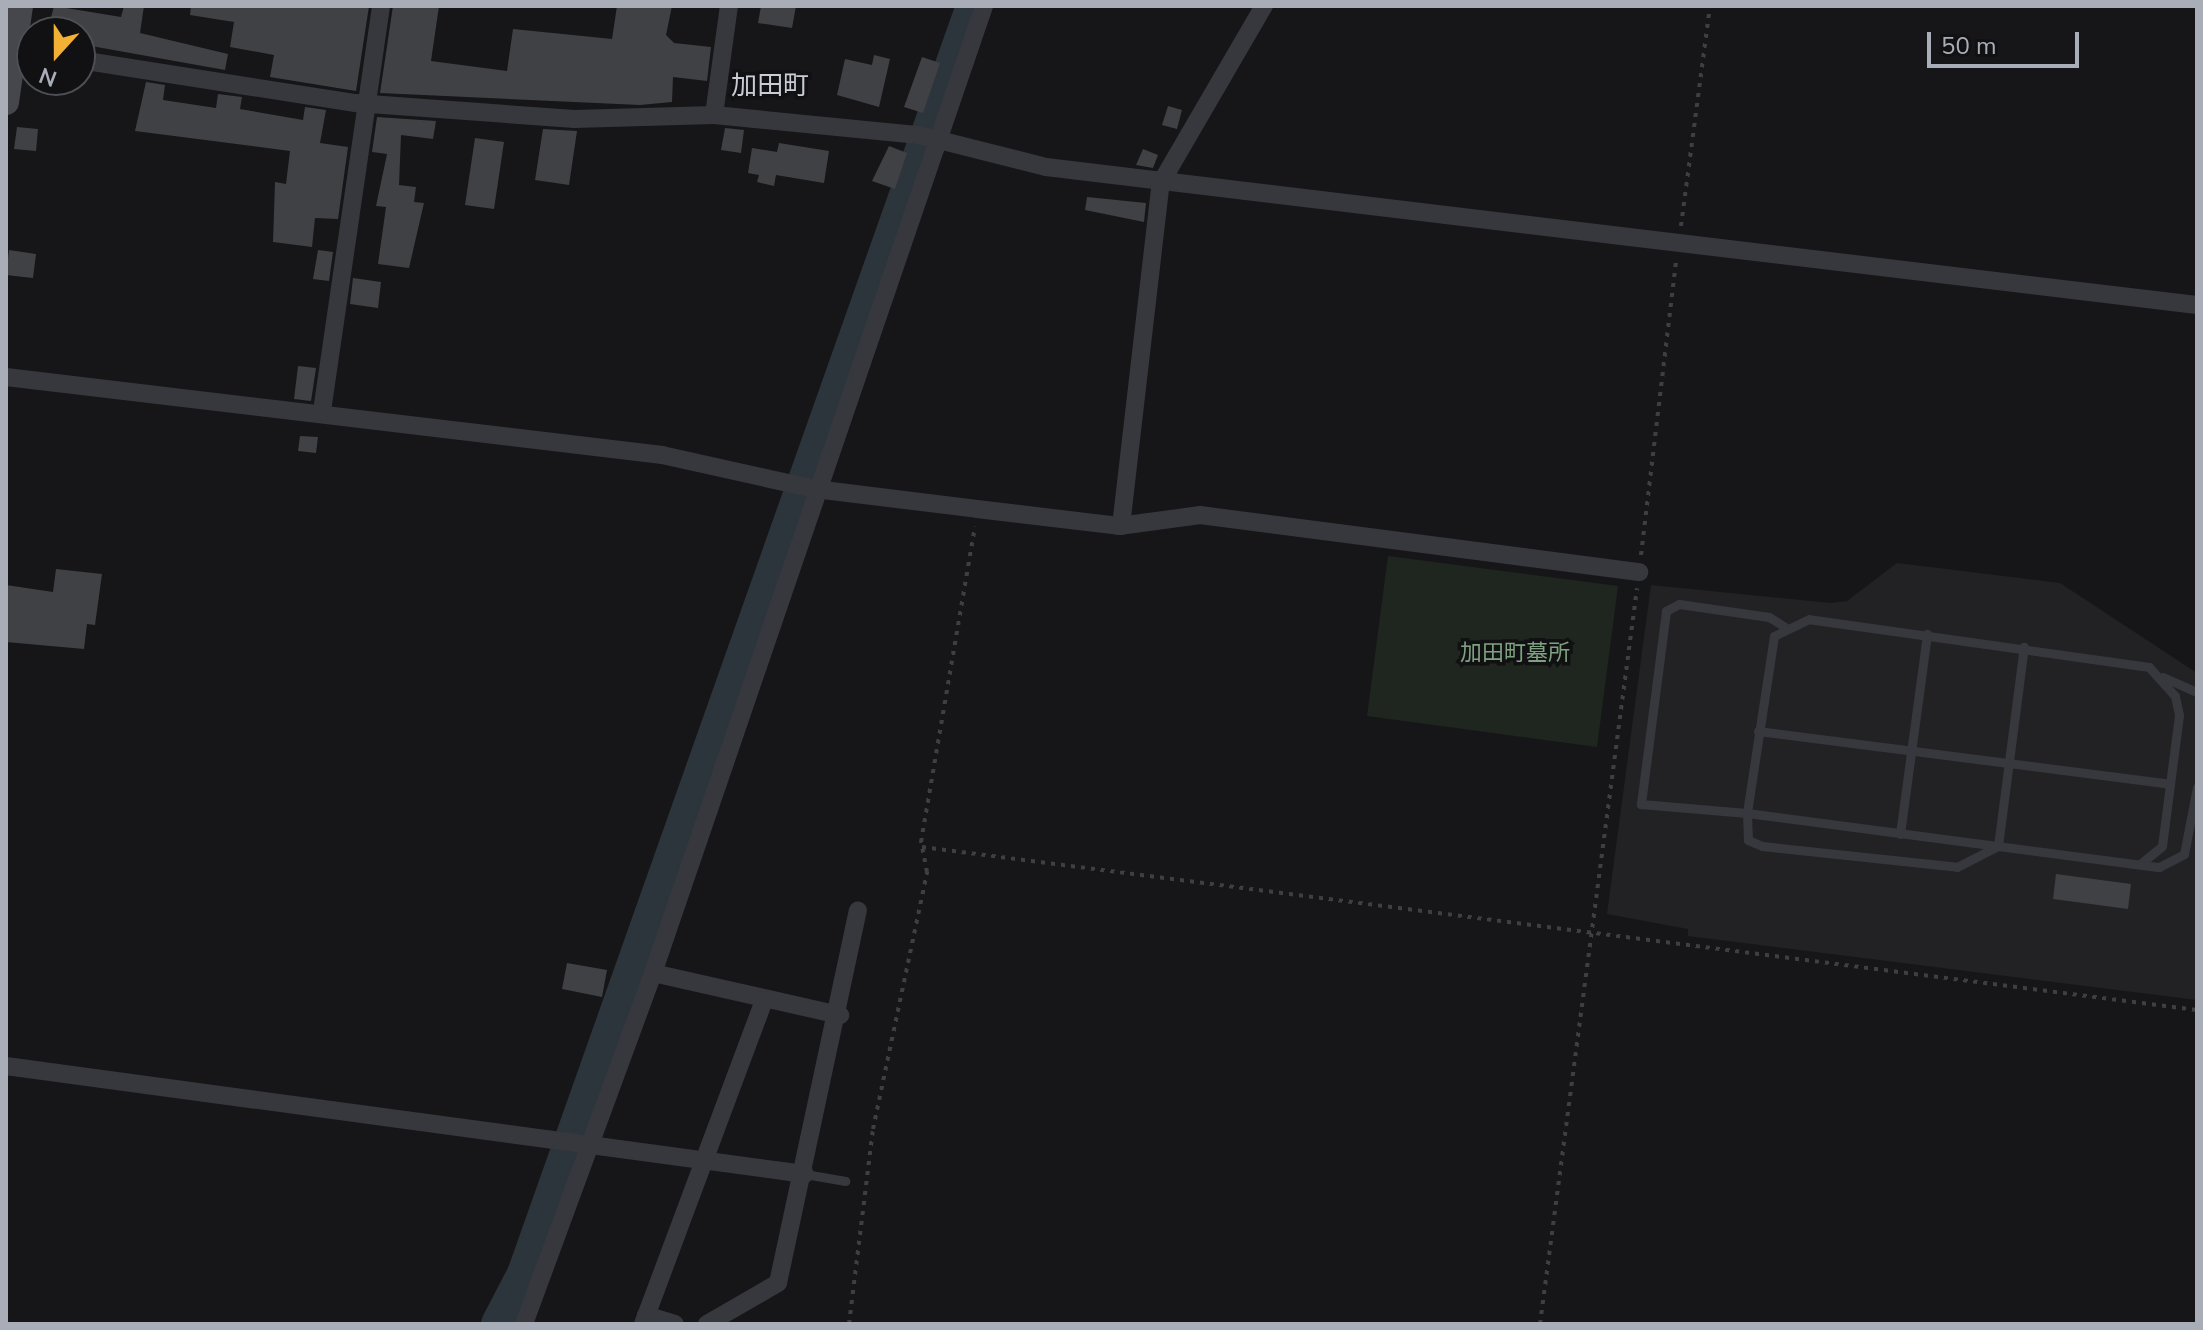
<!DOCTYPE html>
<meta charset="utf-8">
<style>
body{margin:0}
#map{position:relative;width:2203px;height:1330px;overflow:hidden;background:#161618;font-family:"Nunito Sans","Noto Sans JP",sans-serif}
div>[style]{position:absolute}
.built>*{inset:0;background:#222225}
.green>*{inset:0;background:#1e261f}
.river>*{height:36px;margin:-18px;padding:0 18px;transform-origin:18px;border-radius:18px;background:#2c353c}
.building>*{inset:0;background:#404145}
.path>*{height:4px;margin-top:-2px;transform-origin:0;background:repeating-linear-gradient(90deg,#3d3f44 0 4px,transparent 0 10px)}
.service>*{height:9px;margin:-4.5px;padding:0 4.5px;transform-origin:4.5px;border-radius:4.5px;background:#37383d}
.minor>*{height:18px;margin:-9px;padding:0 9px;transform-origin:9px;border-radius:9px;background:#37383d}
.secondary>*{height:26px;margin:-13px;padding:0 13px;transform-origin:13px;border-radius:13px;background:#45474d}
span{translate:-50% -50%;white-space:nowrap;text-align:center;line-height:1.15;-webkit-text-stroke:7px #111113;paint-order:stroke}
.park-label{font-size:22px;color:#7fa381}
.quarter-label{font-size:26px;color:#c9ccd4}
.frame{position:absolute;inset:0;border:8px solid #a8adb8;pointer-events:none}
.north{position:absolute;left:16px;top:16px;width:80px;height:80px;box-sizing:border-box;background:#111113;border:2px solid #4d4f55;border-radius:50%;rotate:201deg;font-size:22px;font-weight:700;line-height:32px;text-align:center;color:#a8adb8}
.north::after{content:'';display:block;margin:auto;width:28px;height:36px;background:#f2b134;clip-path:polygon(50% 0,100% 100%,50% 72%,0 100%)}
.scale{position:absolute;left:1927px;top:32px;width:152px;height:36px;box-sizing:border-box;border:4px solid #a8adb8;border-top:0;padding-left:10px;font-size:24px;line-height:28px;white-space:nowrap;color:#a8adb8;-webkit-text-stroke:6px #111113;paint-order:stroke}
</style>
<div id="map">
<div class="built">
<div style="clip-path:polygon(1897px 563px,2060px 583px,2197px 673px,2197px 1000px,1688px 936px,1688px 929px,1607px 914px,1651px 585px,1831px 603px,1847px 601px)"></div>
</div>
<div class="green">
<div style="clip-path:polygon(1388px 556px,1618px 586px,1597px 747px,1367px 716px)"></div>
</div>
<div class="river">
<div style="left:499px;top:1324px;width:56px;rotate:-62.5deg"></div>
<div style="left:525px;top:1274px;width:1345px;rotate:-70.5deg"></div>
</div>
<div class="building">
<div style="clip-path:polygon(54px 6px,121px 17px,124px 6px,144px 6px,140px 33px,228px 54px,225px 70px,80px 44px,80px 32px,49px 25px)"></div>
<div style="clip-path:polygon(191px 6px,369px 6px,356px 91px,270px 77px,274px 55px,230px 47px,234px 22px,190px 15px)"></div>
<div style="clip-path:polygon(393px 6px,439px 6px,431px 61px,507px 71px,513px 29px,612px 39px,617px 6px,672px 6px,666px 35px,674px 43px,711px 47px,707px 81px,673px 77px,672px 102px,640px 105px,380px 93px)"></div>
<div style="clip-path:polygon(761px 6px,796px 6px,792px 28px,758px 23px)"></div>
<div style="clip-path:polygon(874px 55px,890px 59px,879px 107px,837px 95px,845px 59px,872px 65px)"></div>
<div style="clip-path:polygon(922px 57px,940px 63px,923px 113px,904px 107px)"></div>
<div style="clip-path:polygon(146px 82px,165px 85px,163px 100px,216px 108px,218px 94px,242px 97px,240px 109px,303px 120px,305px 107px,326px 110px,320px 143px,348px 147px,338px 219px,315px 218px,312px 247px,273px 242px,275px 182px,286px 184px,290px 151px,135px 131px)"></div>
<div style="clip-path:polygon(1168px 106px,1182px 110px,1177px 129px,1162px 125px)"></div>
<div style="clip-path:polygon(377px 117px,436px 121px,433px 139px,401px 135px,399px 185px,416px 187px,414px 202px,424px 203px,409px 268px,378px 264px,386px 207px,376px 206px,387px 154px,372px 152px)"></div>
<div style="clip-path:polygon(17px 127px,38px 129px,36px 151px,14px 149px)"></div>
<div style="clip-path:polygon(725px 128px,744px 130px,741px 153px,721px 150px)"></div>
<div style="clip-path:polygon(543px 129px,577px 131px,569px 185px,535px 180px)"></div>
<div style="clip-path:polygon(475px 138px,504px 142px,494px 209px,465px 205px)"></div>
<div style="clip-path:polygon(779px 143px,829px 151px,824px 183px,776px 175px,774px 186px,757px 182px,759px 175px,748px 173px,752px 148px,777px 152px)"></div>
<div style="clip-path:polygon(889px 146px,907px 153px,895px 189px,872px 181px)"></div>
<div style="clip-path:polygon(1143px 149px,1158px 155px,1153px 168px,1136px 165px)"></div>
<div style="clip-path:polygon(1087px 197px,1146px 203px,1144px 222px,1085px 210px)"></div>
<div style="clip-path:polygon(9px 250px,36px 254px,33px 278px,6px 275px)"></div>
<div style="clip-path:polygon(318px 250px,333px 252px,329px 281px,313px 279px)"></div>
<div style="clip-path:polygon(353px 278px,381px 282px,378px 308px,350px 304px)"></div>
<div style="clip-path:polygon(298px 366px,316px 368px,311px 401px,294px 399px)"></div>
<div style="clip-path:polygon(300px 436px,318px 437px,316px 453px,298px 451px)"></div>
<div style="clip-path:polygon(56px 569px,102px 574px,95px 625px,87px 624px,84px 649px,6px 642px,6px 585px,53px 592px)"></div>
<div style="clip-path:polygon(2056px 874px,2131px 884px,2128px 909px,2053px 899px)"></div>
<div style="clip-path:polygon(567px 963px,607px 970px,602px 997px,562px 989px)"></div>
</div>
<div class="path">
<div style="left:1681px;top:226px;width:222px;rotate:-82.5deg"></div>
<div style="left:1641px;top:555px;width:295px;rotate:-83.2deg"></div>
<div style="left:922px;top:847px;width:1285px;rotate:7.29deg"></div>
<div style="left:849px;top:1324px;width:196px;rotate:-83deg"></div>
<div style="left:873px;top:1129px;width:263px;rotate:-78.1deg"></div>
<div style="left:927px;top:872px;width:31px;rotate:-101deg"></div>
<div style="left:921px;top:842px;width:320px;rotate:-80.3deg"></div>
<div style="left:1540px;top:1324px;width:742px;rotate:-82.49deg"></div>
</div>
<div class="service">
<div style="left:1785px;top:627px;width:19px;rotate:-148deg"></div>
<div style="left:1769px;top:617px;width:91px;rotate:-171.8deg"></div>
<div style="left:1679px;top:604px;width:15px;rotate:152deg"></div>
<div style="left:1666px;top:611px;width:195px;rotate:97.4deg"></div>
<div style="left:1641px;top:804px;width:106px;rotate:4.9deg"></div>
<div style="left:1747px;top:813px;width:27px;rotate:88deg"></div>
<div style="left:1748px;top:840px;width:15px;rotate:23deg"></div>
<div style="left:1762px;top:846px;width:196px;rotate:6.1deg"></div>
<div style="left:1957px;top:867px;width:46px;rotate:-27.1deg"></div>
<div style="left:1998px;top:846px;width:201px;rotate:-82.6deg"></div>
<div style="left:2163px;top:677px;width:37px;rotate:24deg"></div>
<div style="left:1758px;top:731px;width:415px;rotate:7.3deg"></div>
<div style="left:1900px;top:834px;width:202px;rotate:-82.3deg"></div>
<div style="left:2140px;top:864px;width:28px;rotate:-39deg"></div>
<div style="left:2162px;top:846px;width:132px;rotate:-82.6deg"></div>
<div style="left:2179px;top:715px;width:19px;rotate:-102deg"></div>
<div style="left:2175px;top:696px;width:39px;rotate:-132deg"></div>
<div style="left:2149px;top:667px;width:343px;rotate:-172deg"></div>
<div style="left:1809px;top:619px;width:39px;rotate:154deg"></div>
<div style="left:1774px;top:636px;width:179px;rotate:98.7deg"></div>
<div style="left:1747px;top:813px;width:416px;rotate:7.5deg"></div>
<div style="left:2159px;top:867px;width:28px;rotate:-27deg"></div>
<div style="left:2184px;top:854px;width:68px;rotate:-79deg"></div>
<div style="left:805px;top:1174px;width:41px;rotate:9.9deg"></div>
</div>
<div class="minor">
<div style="left:80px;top:60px;width:279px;rotate:8.9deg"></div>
<div style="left:356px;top:103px;width:219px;rotate:4.2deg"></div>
<div style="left:574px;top:119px;width:140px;rotate:-1.6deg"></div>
<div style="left:714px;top:115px;width:206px;rotate:5.6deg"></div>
<div style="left:919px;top:135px;width:131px;rotate:14.1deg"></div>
<div style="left:1046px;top:167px;width:1159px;rotate:6.84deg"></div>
<div style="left:714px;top:115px;width:110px;rotate:-82.2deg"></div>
<div style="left:1162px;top:181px;width:203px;rotate:-59.8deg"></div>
<div style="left:6px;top:377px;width:661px;rotate:6.78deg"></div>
<div style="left:662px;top:455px;width:157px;rotate:12.5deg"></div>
<div style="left:815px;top:489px;width:163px;rotate:7deg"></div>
<div style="left:977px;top:509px;width:143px;rotate:6.8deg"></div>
<div style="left:1119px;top:526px;width:82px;rotate:-7.7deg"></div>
<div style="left:1200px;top:515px;width:443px;rotate:7.4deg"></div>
<div style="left:322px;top:411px;width:409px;rotate:-81.7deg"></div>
<div style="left:1121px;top:526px;width:347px;rotate:-83.4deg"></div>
<div style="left:653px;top:973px;width:192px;rotate:12.7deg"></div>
<div style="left:6px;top:1066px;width:806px;rotate:7.7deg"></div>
<div style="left:646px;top:1315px;width:30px;rotate:17deg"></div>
<div style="left:524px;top:1324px;width:374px;rotate:-69.8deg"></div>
<div style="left:653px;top:973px;width:1022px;rotate:-71.1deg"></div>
<div style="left:643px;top:1324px;width:346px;rotate:-69.5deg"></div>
<div style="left:707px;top:1324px;width:82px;rotate:-30deg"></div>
<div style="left:778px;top:1283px;width:381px;rotate:-77.9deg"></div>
</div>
<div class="secondary">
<div style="left:6px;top:102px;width:97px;rotate:-81.7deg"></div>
</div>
<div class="park-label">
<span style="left:1515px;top:654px">加田町墓所</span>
</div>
<div class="quarter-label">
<span style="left:770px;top:86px">加田町</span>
</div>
<div class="frame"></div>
<div class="north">N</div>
<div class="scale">50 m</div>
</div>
